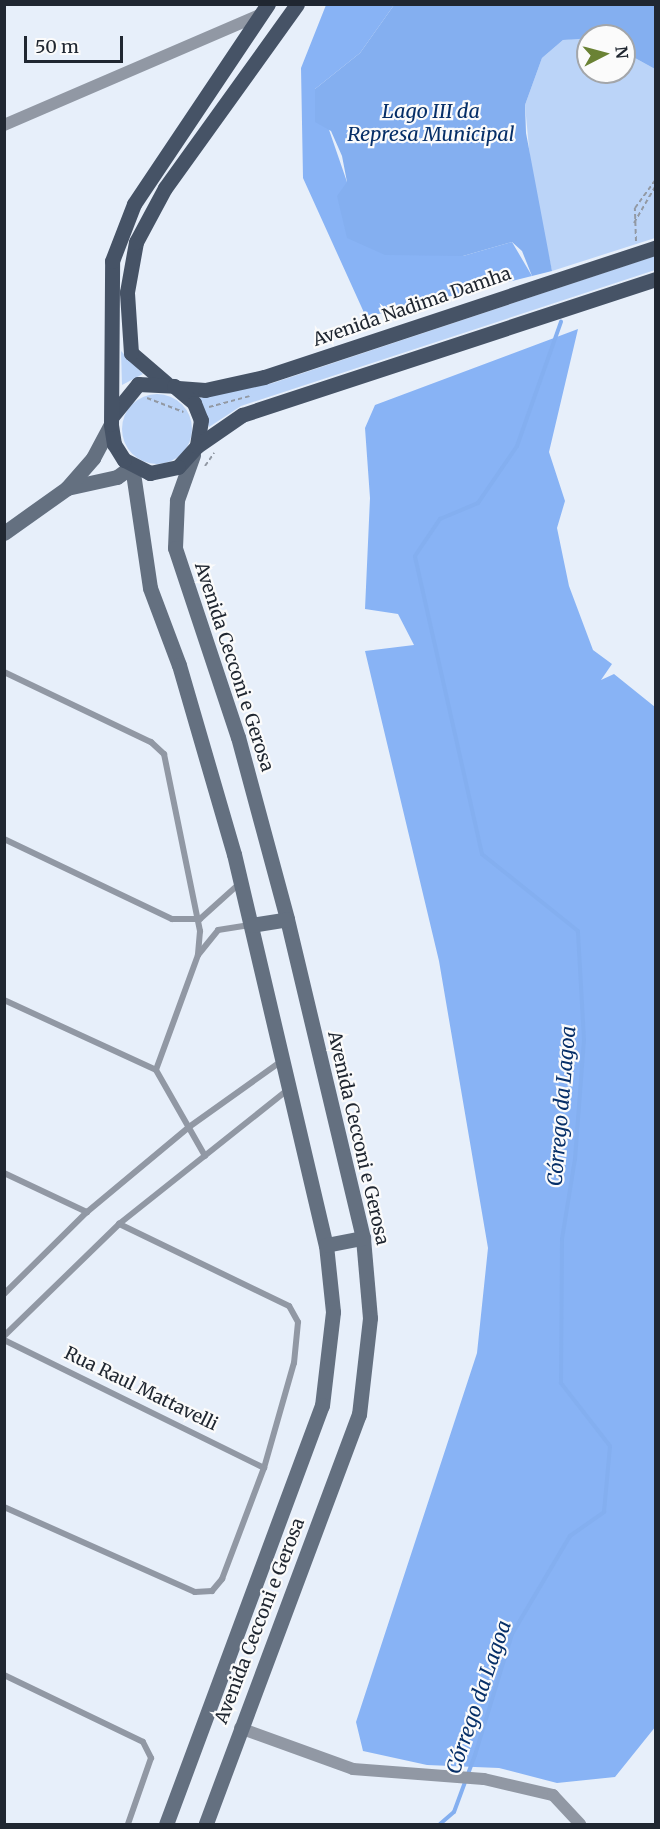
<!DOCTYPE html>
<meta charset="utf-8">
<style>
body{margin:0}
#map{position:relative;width:660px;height:1829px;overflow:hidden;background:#e7effa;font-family:Merriweather,serif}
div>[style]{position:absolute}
.green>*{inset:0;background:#bbd4f8}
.round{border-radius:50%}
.forest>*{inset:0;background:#88b3f5}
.water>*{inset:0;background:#84aff0}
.stream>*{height:4px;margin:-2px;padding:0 2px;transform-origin:2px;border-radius:2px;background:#84aff0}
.path>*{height:2px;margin-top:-1px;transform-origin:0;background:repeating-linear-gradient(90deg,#9299a4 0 4.5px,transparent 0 7.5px)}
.lane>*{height:6px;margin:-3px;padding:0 3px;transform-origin:3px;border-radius:3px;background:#9198a4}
.street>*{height:12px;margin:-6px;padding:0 6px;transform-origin:6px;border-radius:6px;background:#9198a4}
.secondary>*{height:15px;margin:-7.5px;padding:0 7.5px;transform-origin:7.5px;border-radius:7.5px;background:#647080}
.primary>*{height:15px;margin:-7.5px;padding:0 7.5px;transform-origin:7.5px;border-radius:7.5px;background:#465366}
span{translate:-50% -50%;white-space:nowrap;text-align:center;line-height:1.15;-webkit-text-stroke:4.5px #fbfbfb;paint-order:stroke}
.street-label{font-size:18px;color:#202731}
.water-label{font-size:20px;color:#062f68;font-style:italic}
.frame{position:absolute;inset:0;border:6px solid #202731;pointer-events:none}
.north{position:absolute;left:576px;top:24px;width:60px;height:60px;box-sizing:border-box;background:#fbfbfb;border:2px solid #a3a6aa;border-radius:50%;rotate:84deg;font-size:16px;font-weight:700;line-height:24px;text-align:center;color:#202731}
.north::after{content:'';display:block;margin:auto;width:21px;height:27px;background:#6a8234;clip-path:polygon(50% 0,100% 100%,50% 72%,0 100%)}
.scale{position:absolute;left:24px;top:36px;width:99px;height:27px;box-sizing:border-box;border:3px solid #202731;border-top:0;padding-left:8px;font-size:18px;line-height:21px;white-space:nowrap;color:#202731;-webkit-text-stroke:4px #fbfbfb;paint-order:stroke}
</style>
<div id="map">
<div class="green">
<div style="clip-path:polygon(588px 37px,588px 72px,624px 72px,624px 52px,655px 69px,655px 238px,552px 271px,532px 181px,525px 105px,542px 58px,563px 40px)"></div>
<div style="clip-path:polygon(655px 256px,655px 270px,241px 406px,209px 427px,199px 398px,273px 383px)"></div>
<div style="clip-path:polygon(121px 351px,143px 374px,122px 385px)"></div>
<div class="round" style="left:122px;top:394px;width:70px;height:70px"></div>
</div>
<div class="forest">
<div style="clip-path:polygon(326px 5px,394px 5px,360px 53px,315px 89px,347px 182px,463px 256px,512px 242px,532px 276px,366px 317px,303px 178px,301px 68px)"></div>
<div style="clip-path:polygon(578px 329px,549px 452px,565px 501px,557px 528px,569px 586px,593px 650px,612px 664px,601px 680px,614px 674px,655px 707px,656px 1726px,615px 1777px,557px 1783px,499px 1768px,427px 1765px,363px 1751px,356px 1722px,477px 1353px,488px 1248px,439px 961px,365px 651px,414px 645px,398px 614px,365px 609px,370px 498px,365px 428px,375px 405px)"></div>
</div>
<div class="water">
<div style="clip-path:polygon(394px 5px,655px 5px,655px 69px,624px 52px,624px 36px,563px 40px,542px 58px,525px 105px,526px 133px,552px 271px,532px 276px,522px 251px,512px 242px,463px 256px,385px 255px,347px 238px,337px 196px,347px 182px,342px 156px,331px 131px,315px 122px,315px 89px,360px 53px)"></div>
</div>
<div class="stream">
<div style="left:440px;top:1824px;width:18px;rotate:-41deg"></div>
<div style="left:454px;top:1812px;width:61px;rotate:-69.8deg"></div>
<div style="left:475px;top:1755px;width:127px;rotate:-73deg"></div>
<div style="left:512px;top:1634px;width:114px;rotate:-59.4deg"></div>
<div style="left:570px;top:1536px;width:42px;rotate:-35.2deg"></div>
<div style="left:604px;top:1512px;width:66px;rotate:-84.8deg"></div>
<div style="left:610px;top:1446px;width:80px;rotate:-127.9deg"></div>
<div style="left:561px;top:1383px;width:144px;rotate:-89.6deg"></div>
<div style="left:562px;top:1239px;width:81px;rotate:-80.8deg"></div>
<div style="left:575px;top:1159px;width:119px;rotate:-85.7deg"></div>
<div style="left:584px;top:1040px;width:109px;rotate:-93.2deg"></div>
<div style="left:578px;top:931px;width:123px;rotate:-141.3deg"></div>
<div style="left:482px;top:854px;width:305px;rotate:-102.7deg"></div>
<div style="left:415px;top:556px;width:45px;rotate:-56deg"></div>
<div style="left:440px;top:519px;width:41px;rotate:-22.8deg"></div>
<div style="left:478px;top:503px;width:69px;rotate:-55.6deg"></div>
<div style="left:517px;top:446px;width:132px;rotate:-70.5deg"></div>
</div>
<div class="path">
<div style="left:634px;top:223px;width:44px;rotate:-59.9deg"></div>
<div style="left:636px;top:241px;width:33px;rotate:-92deg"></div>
<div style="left:635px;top:208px;width:36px;rotate:-54deg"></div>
<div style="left:147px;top:398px;width:39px;rotate:21deg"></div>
<div style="left:209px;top:407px;width:42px;rotate:-15deg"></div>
<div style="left:205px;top:466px;width:16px;rotate:-55deg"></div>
</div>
<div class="lane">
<div style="left:4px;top:672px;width:163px;rotate:25.5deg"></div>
<div style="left:151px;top:742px;width:18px;rotate:43deg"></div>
<div style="left:164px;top:754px;width:181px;rotate:78.5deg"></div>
<div style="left:200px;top:931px;width:24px;rotate:95deg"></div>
<div style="left:198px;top:955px;width:122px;rotate:110.1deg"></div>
<div style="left:156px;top:1070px;width:99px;rotate:60.3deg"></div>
<div style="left:4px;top:839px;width:186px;rotate:25.5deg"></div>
<div style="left:172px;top:919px;width:28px"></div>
<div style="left:200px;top:919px;width:54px;rotate:-42deg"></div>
<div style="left:198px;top:955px;width:32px;rotate:-51deg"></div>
<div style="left:218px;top:930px;width:32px;rotate:-9deg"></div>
<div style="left:4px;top:1000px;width:167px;rotate:24.7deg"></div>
<div style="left:4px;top:1173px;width:92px;rotate:25.2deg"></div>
<div style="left:4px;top:1294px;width:117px;rotate:-44.7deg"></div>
<div style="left:87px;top:1212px;width:133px;rotate:-39.8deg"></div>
<div style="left:189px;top:1127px;width:112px;rotate:-35.5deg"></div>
<div style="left:4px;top:1336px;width:161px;rotate:-44.2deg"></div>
<div style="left:119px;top:1224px;width:217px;rotate:-38.5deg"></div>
<div style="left:4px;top:1340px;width:290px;rotate:26.2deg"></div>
<div style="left:4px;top:1507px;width:209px;rotate:24deg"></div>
<div style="left:195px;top:1592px;width:17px;rotate:-3deg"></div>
<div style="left:212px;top:1591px;width:16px;rotate:-50deg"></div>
<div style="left:222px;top:1579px;width:119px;rotate:-69.3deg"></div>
<div style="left:264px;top:1468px;width:109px;rotate:-74.1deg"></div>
<div style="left:294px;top:1363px;width:41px;rotate:-84.4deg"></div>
<div style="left:298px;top:1322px;width:18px;rotate:-119deg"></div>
<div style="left:289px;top:1306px;width:189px;rotate:-154.2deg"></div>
<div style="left:4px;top:1675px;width:154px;rotate:25.7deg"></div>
<div style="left:143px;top:1742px;width:18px;rotate:63deg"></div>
<div style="left:151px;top:1758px;width:70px;rotate:109.2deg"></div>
</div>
<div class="street">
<div style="left:4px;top:125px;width:281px;rotate:-23.3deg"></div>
<div style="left:240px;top:1728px;width:120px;rotate:19.9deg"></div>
<div style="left:353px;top:1769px;width:131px;rotate:4.4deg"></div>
<div style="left:484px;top:1779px;width:71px;rotate:13.1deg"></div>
<div style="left:553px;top:1795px;width:40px;rotate:47deg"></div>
</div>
<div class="secondary">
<div style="left:193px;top:455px;width:48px;rotate:109.6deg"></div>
<div style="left:177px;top:500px;width:48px;rotate:92.4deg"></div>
<div style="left:175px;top:548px;width:199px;rotate:71.6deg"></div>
<div style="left:238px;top:737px;width:188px;rotate:74.9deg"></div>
<div style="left:287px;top:919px;width:328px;rotate:76.6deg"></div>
<div style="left:363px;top:1238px;width:80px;rotate:85deg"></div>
<div style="left:370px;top:1318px;width:97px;rotate:96.5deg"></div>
<div style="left:359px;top:1414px;width:438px;rotate:110.5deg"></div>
<div style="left:132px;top:466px;width:123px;rotate:81.6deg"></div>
<div style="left:150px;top:588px;width:82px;rotate:69.4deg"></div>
<div style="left:179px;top:665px;width:197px;rotate:73.8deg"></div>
<div style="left:234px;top:854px;width:402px;rotate:76.8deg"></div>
<div style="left:326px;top:1245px;width:67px;rotate:84deg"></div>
<div style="left:333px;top:1312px;width:94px;rotate:96.7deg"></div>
<div style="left:322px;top:1405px;width:447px;rotate:110.4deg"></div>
<div style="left:67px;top:488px;width:51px;rotate:-12.4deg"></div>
<div style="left:117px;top:477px;width:19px;rotate:-36deg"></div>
<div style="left:4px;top:533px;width:77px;rotate:-35.5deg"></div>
<div style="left:67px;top:488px;width:40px;rotate:-49deg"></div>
<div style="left:93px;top:458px;width:38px;rotate:-62deg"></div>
<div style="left:251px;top:925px;width:36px;rotate:-9deg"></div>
<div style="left:326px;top:1245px;width:38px;rotate:-11deg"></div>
</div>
<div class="primary">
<div style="left:166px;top:383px;width:46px;rotate:-139.4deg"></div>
<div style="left:131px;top:353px;width:61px;rotate:-93.8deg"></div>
<div style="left:127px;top:292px;width:51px;rotate:-79.8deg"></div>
<div style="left:136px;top:242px;width:61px;rotate:-61.8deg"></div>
<div style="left:165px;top:188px;width:226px;rotate:-54.3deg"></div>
<div style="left:178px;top:388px;width:27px;rotate:4deg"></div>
<div style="left:205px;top:390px;width:60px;rotate:-12.4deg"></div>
<div style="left:264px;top:377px;width:413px;rotate:-18.3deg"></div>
<div style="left:113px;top:415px;width:40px;rotate:-51deg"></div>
<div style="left:138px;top:384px;width:36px;rotate:3deg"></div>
<div style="left:174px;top:386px;width:26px;rotate:40deg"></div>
<div style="left:194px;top:403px;width:18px;rotate:68deg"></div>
<div style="left:201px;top:420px;width:26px;rotate:99deg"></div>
<div style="left:197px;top:446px;width:28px;rotate:132deg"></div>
<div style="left:178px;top:467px;width:29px;rotate:168deg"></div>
<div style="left:150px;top:473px;width:29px;rotate:-153deg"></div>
<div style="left:124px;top:460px;width:19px;rotate:-122deg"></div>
<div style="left:114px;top:444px;width:20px;rotate:-99deg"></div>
<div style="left:111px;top:424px;width:163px;rotate:-89.6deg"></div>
<div style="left:112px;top:261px;width:61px;rotate:-68.9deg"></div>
<div style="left:134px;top:204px;width:241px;rotate:-56.2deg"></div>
<div style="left:197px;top:446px;width:55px;rotate:-34.6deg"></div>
<div style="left:242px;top:415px;width:436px;rotate:-18.2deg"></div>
</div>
<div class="street-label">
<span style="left:412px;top:307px;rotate:-19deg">Avenida Nadima Damha</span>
<span style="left:234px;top:667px;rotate:72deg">Avenida Cecconi e Gerosa</span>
<span style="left:358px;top:1138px;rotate:77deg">Avenida Cecconi e Gerosa</span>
<span style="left:141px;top:1389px;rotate:26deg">Rua Raul Mattavelli</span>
<span style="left:260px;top:1621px;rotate:-69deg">Avenida Cecconi e Gerosa</span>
</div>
<div class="water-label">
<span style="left:431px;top:122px">Lago III da<br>Represa Municipal</span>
<span style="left:561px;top:1106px;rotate:-85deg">Córrego da Lagoa</span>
<span style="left:478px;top:1697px;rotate:-71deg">Córrego da Lagoa</span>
</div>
<div class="frame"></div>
<div class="north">N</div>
<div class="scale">50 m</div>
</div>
